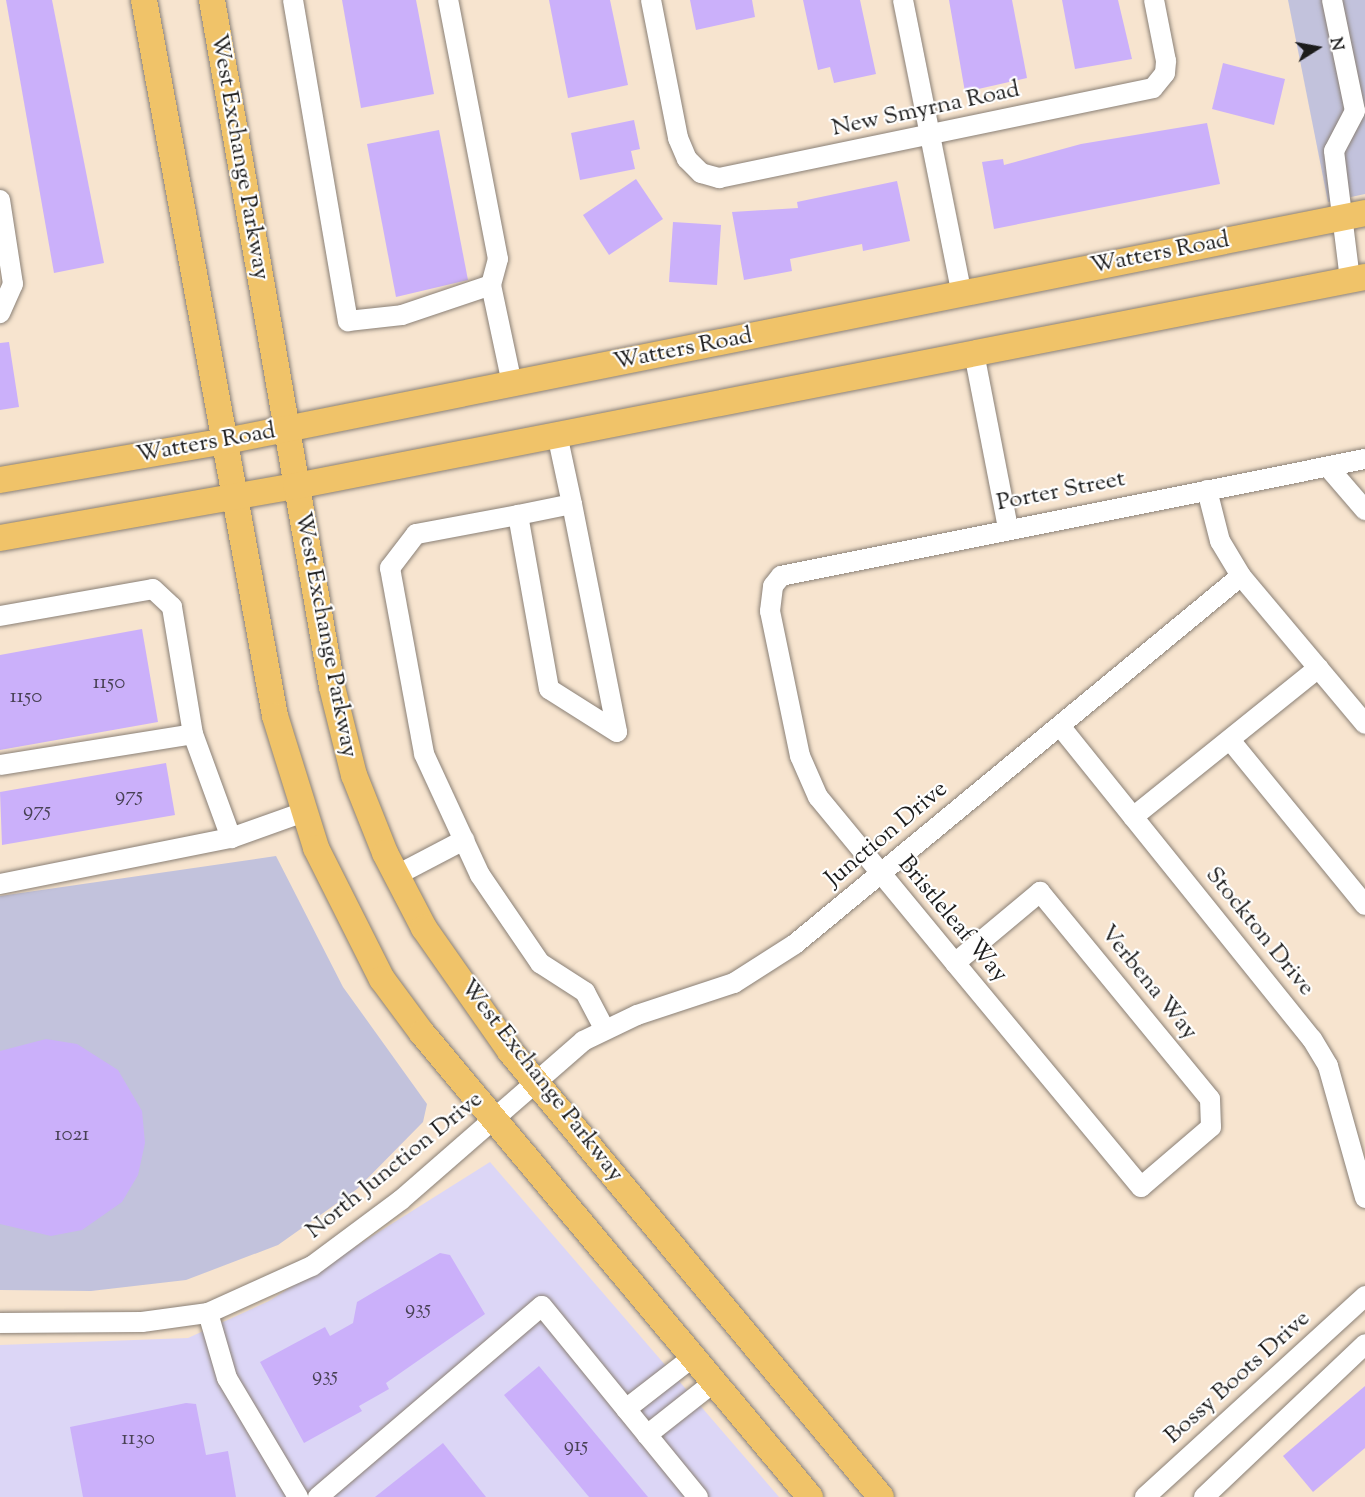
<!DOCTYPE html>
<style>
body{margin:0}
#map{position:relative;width:1365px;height:1497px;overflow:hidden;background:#f7e4cf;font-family:"Sorts Mill Goudy",serif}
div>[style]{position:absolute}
.built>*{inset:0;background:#dcd6f6}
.industrial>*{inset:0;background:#c2c2dc}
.building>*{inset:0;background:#cbb0fa}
.roads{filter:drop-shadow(0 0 2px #8a8076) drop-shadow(0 0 2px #8a8076)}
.minor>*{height:20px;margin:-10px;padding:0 10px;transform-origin:10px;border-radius:10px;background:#fff}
.major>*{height:26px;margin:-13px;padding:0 13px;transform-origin:13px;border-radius:13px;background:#f0c369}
span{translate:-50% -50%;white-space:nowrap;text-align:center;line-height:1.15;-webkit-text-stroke:4.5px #fff;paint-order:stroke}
.number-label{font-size:21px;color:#484154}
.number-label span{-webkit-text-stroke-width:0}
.street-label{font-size:24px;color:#1c1c1c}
.north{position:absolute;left:1287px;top:18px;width:60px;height:60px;-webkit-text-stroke:4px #fff;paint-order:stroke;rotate:79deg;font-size:16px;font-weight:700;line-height:24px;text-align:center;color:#1c1c1c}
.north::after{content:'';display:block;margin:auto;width:21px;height:27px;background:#1c1c1c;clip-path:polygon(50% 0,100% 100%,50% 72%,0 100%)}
</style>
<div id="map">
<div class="built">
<div style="clip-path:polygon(490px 1162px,779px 1497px,0 1497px,0 1345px,188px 1338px,269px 1301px)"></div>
</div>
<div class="industrial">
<div style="clip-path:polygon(1288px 0,1365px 0,1365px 194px,1328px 202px)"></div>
<div style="clip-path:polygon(276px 856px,343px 987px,427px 1104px,423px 1122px,357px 1189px,278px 1245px,186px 1280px,91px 1291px,0 1290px,0 896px)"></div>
</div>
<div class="building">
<div style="clip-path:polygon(6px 0,52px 0,104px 263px,54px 273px)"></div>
<div style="clip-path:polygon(342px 0,416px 0,434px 94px,361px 108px)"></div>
<div style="clip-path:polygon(549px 0,610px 0,628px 85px,568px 98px)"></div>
<div style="clip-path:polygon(690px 0,752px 0,755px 17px,696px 30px)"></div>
<div style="clip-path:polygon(803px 0,860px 0,876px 74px,834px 83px,830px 67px,818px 70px)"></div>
<div style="clip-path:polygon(949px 0,1012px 0,1027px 78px,965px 92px)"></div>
<div style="clip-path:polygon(1062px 0,1118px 0,1132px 59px,1075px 69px)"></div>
<div style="clip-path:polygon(1223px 63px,1285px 79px,1274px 125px,1212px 109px)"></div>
<div style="clip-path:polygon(634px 120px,640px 149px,631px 151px,635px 169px,580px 180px,571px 133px)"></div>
<div style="clip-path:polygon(1207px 123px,1220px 184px,994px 229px,982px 162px,1003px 159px,1004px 165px,1081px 144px)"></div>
<div style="clip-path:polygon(439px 130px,468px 280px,396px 297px,367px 144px)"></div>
<div style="clip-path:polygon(636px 179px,663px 219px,609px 255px,583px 215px)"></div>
<div style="clip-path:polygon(897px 181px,910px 241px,863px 251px,862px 244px,790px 259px,792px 271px,744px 280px,732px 212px,798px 208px,797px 202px)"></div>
<div style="clip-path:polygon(673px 222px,721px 225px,717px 285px,669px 282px)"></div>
<div style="clip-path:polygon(9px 342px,19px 407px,0 410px,0 343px)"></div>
<div style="clip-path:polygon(142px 629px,158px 722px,0 750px,0 655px)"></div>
<div style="clip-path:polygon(166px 763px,175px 815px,2px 845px,0 792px)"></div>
<div style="clip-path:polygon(46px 1039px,77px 1044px,118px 1070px,142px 1111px,145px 1143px,138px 1175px,122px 1202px,82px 1230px,51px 1236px,0 1224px,0 1051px)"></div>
<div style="clip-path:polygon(440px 1253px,450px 1255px,485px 1314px,386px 1383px,389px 1389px,359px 1406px,362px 1411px,304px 1443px,260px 1362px,325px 1327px,330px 1336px,353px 1323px,357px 1302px)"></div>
<div style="clip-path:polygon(539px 1366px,648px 1497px,589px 1497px,504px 1395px)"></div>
<div style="clip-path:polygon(1365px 1386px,1365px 1448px,1313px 1492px,1283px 1456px)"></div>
<div style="clip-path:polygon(186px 1403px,196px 1404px,206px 1455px,228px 1451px,236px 1497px,83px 1497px,70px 1427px)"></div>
<div style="clip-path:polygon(443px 1443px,486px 1497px,375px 1497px)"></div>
</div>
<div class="roads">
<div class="minor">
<div style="left:293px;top:0;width:326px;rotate:80.3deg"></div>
<div style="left:348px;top:321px;width:54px;rotate:-6.3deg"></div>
<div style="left:402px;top:315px;width:94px;rotate:-18.6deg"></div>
<div style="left:491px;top:285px;width:27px;rotate:-75deg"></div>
<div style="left:498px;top:259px;width:264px;rotate:-100.9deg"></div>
<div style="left:651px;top:0;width:141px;rotate:78.9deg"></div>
<div style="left:678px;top:138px;width:23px;rotate:67deg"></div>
<div style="left:687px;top:159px;width:20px;rotate:45deg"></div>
<div style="left:701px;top:173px;width:19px;rotate:16deg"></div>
<div style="left:719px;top:178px;width:443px;rotate:-11.7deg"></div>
<div style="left:1153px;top:88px;width:19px;rotate:-51deg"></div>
<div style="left:1165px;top:73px;width:12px;rotate:-85deg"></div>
<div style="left:1166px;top:61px;width:62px;rotate:-101.1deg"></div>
<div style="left:903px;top:0;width:300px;rotate:78.7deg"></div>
<div style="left:1332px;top:0;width:113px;rotate:78.3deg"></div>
<div style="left:1355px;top:111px;width:45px;rotate:117.7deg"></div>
<div style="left:1334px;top:151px;width:130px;rotate:82.9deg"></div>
<div style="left:0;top:200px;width:85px;rotate:81.2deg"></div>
<div style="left:13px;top:284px;width:32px;rotate:114deg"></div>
<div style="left:491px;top:285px;width:101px;rotate:78deg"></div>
<div style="left:974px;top:353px;width:178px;rotate:79deg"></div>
<div style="left:557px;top:434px;width:72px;rotate:77.9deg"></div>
<div style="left:572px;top:504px;width:232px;rotate:78.8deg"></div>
<div style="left:617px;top:732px;width:80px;rotate:-147.7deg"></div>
<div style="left:549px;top:689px;width:177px;rotate:-100.1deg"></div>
<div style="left:518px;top:515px;width:55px;rotate:-11.5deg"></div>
<div style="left:1328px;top:467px;width:57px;rotate:49.3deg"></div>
<div style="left:1207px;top:490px;width:53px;rotate:75.7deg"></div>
<div style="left:1220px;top:541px;width:41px;rotate:59deg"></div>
<div style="left:1241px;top:576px;width:193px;rotate:50deg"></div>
<div style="left:518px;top:515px;width:104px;rotate:169.4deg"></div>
<div style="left:416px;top:534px;width:43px;rotate:127.4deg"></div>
<div style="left:390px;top:568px;width:189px;rotate:79.6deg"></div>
<div style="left:424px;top:754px;width:133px;rotate:65.2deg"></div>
<div style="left:480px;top:875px;width:107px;rotate:55.7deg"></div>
<div style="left:540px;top:963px;width:54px;rotate:32.8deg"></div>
<div style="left:585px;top:992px;width:41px;rotate:62.2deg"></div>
<div style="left:0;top:616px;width:155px;rotate:-10deg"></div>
<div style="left:153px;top:589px;width:26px;rotate:43deg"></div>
<div style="left:172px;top:607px;width:129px;rotate:80.6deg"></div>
<div style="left:193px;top:734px;width:111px;rotate:69.9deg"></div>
<div style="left:231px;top:838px;width:77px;rotate:-19.6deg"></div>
<div style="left:1060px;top:726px;width:402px;rotate:51.2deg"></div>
<div style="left:1312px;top:1039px;width:31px;rotate:59deg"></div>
<div style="left:1328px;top:1066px;width:137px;rotate:74.3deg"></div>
<div style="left:1230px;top:740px;width:213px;rotate:50.7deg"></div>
<div style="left:0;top:765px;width:195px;rotate:-9.1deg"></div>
<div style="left:1133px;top:817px;width:238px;rotate:-38.8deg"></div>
<div style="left:397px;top:875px;width:76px;rotate:-27.6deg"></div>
<div style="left:0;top:884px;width:236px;rotate:-11.3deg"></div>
<div style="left:955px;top:963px;width:111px;rotate:-39.9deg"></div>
<div style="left:1040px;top:892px;width:268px;rotate:50.6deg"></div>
<div style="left:1210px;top:1099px;width:28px;rotate:88deg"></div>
<div style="left:1211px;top:1127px;width:92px;rotate:139.4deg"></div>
<div style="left:1141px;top:1187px;width:291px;rotate:-129.7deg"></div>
<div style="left:955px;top:963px;width:215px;rotate:-129.5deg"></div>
<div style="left:818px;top:797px;width:45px;rotate:-113.7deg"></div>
<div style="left:800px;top:756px;width:148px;rotate:-101.7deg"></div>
<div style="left:770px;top:611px;width:25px;rotate:-83deg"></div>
<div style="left:773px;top:586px;width:13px;rotate:-51deg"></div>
<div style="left:781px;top:576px;width:596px;rotate:-11.33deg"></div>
<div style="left:208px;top:1313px;width:68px;rotate:73.7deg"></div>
<div style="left:227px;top:1378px;width:139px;rotate:59.2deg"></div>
<div style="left:0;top:1323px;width:142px;rotate:-0.4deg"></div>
<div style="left:142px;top:1322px;width:67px;rotate:-7.8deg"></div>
<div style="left:208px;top:1313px;width:114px;rotate:-24.3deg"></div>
<div style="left:312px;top:1266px;width:111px;rotate:-36.6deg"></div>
<div style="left:401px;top:1200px;width:242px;rotate:-41.1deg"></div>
<div style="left:583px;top:1041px;width:60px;rotate:-25.7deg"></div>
<div style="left:637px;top:1015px;width:102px;rotate:-18.3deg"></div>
<div style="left:734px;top:983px;width:72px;rotate:-32.6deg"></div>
<div style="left:795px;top:944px;width:578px;rotate:-39.53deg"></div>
<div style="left:626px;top:1409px;width:85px;rotate:-37.8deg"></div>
<div style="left:647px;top:1435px;width:85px;rotate:-38.3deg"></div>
<div style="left:318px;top:1497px;width:294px;rotate:-40.5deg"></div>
<div style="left:542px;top:1306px;width:247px;rotate:50.8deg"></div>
<div style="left:1145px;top:1497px;width:298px;rotate:-42.4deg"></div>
<div style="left:1204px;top:1497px;width:222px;rotate:-43.5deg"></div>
</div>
<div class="major">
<div style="left:144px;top:0;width:728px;rotate:79.63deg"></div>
<div style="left:275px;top:716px;width:138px;rotate:72.7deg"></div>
<div style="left:316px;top:848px;width:147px;rotate:63.3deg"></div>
<div style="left:382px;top:979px;width:67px;rotate:53.5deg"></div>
<div style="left:422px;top:1033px;width:605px;rotate:50.1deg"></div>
<div style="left:212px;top:0;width:697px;rotate:80.09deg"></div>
<div style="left:332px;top:687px;width:91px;rotate:76deg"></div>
<div style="left:354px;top:775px;width:84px;rotate:68.3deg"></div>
<div style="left:385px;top:853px;width:85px;rotate:62.5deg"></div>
<div style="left:424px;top:928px;width:150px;rotate:55deg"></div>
<div style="left:510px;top:1051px;width:580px;rotate:50.25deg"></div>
<div style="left:0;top:480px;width:229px;rotate:-9.8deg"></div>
<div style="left:226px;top:441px;width:1162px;rotate:-11.32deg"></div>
<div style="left:0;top:538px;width:301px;rotate:-10deg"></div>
<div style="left:296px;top:486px;width:1089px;rotate:-11.06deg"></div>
</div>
</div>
<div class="number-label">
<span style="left:109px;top:683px">1150</span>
<span style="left:26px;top:697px">1150</span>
<span style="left:129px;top:796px">975</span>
<span style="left:37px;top:811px">975</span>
<span style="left:72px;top:1135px">1021</span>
<span style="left:418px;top:1309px">935</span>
<span style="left:325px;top:1376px">935</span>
<span style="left:138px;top:1439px">1130</span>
<span style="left:576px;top:1446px">915</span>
</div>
<div class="street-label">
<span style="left:926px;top:110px;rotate:-12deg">New Smyrna Road</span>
<span style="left:239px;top:157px;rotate:80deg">West Exchange Parkway</span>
<span style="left:1160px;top:254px;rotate:-11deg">Watters Road</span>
<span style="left:683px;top:350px;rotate:-11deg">Watters Road</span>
<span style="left:206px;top:444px;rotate:-10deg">Watters Road</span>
<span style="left:1061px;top:492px;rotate:-11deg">Porter Street</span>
<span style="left:325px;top:635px;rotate:79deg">West Exchange Parkway</span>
<span style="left:887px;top:835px;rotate:-40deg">Junction Drive</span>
<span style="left:952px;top:920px;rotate:50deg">Bristleleaf Way</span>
<span style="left:1259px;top:932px;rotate:51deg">Stockton Drive</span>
<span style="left:1148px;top:983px;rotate:51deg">Verbena Way</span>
<span style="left:541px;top:1081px;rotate:52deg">West Exchange Parkway</span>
<span style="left:395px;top:1166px;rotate:-39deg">North Junction Drive</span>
<span style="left:1238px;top:1378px;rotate:-42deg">Bossy Boots Drive</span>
</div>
<div class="north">N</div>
</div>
